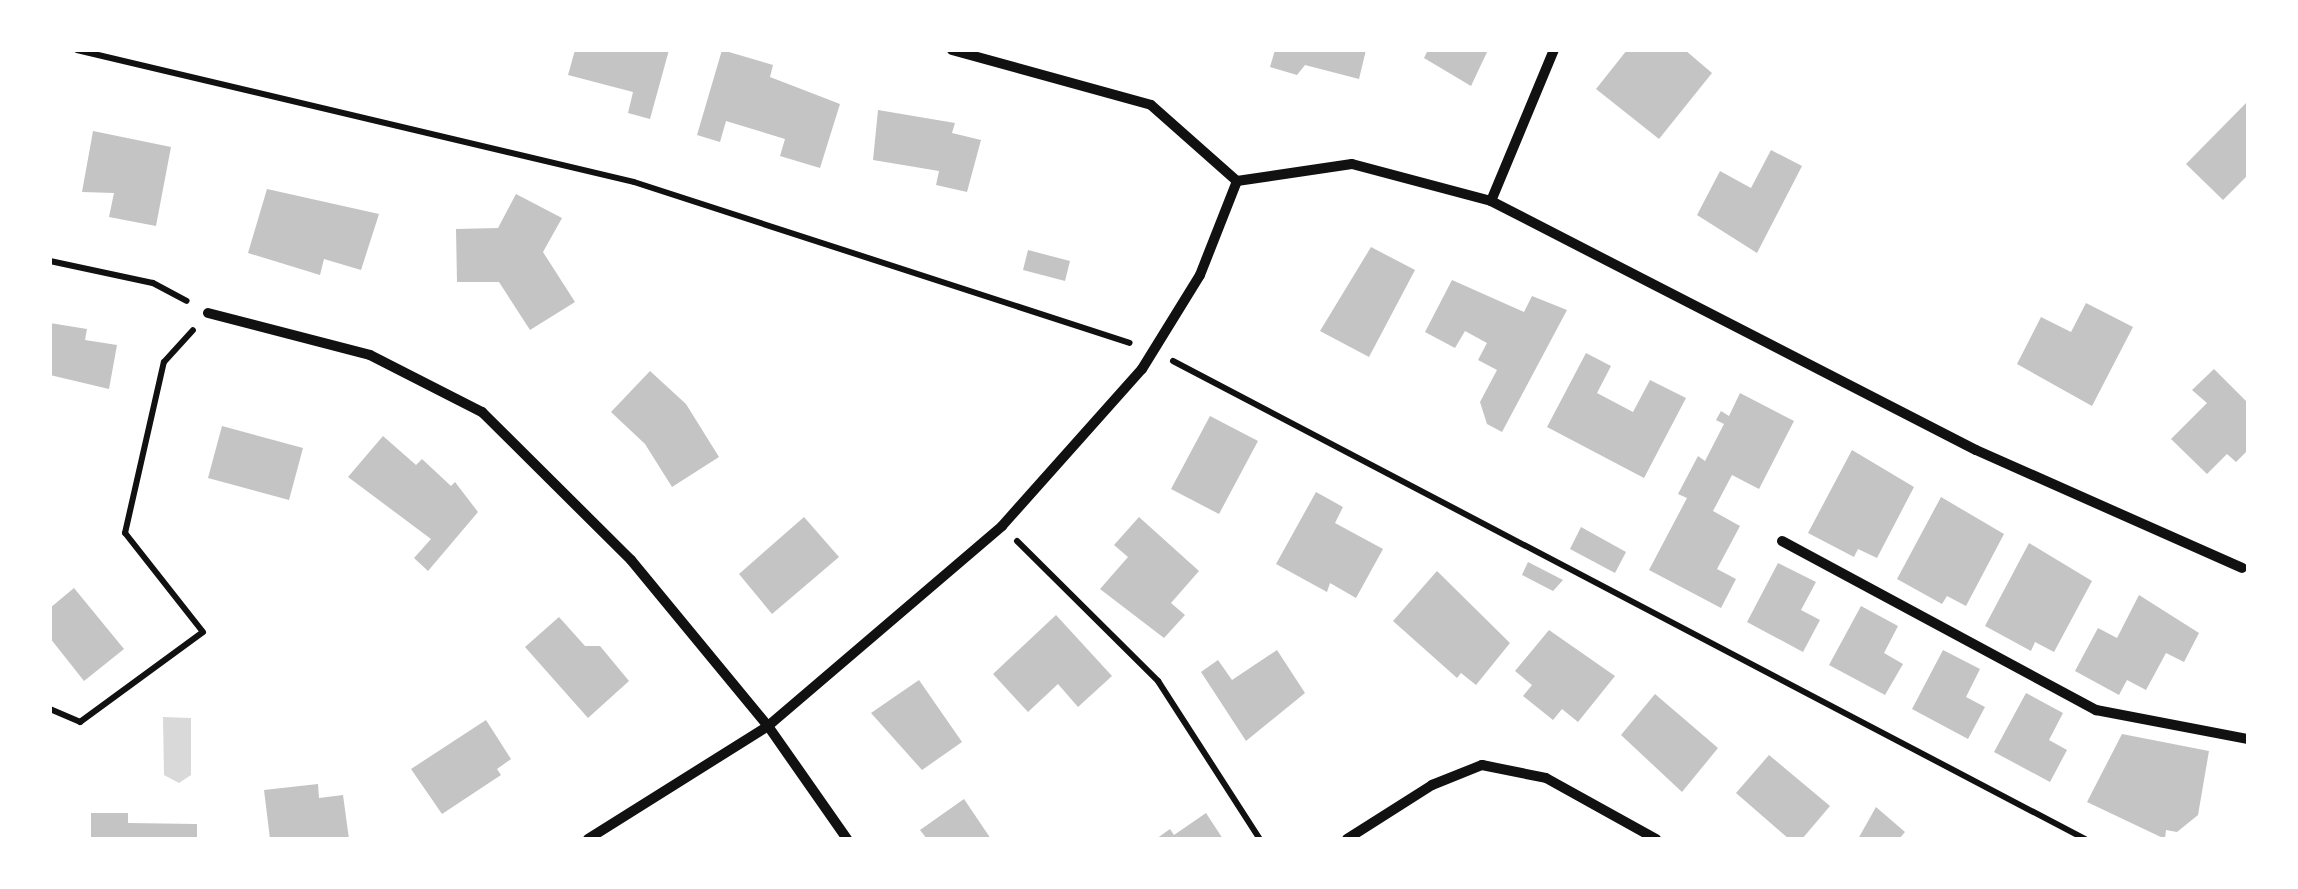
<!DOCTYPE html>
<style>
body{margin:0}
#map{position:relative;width:2298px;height:889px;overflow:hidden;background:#fff;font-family:"Archivo Narrow",sans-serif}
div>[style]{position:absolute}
.water>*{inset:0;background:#d9d9d9}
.building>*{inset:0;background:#c4c4c4}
.path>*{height:6px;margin:-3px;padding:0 3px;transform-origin:3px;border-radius:3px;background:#111}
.minor>*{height:10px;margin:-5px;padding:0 5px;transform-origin:5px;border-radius:5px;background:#111}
span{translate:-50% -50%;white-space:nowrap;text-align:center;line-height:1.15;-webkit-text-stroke:8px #fff;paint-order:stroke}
.frame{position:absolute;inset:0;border:52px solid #fff;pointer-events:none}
</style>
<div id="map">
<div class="water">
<div style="clip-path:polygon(163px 717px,191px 718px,191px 775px,179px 783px,164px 775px)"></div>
</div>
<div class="building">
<div style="clip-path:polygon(575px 50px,669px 50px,650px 119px,628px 113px,633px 92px,568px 75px)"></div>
<div style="clip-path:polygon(722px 50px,773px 65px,770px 77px,840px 104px,820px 168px,780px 156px,785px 139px,726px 121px,720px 142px,697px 135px)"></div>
<div style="clip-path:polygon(1275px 50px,1366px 50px,1359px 79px,1305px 65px,1297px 75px,1270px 67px)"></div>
<div style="clip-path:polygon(1428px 50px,1488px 50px,1471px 86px,1424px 58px)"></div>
<div style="clip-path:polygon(1627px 50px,1685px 50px,1712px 73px,1659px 139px,1596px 89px)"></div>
<div style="clip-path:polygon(2248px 101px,2248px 175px,2223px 200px,2186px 164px)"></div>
<div style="clip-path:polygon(878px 110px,955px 123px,952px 133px,981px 140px,967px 192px,936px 185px,939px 171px,873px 160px)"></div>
<div style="clip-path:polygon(93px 131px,171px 147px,156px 226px,109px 217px,114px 193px,82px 192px)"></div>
<div style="clip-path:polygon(1771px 150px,1802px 166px,1757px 253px,1697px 215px,1720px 171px,1751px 188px)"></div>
<div style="clip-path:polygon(267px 189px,379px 214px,361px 270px,324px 259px,320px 275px,248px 253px)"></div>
<div style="clip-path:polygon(516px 194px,562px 218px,543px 252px,575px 302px,530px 330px,499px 282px,457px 282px,456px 229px,498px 228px)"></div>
<div style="clip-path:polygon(1371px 247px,1415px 270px,1369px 357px,1320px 331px)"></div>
<div style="clip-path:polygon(1028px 250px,1070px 261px,1065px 281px,1023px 270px)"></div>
<div style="clip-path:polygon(1452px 280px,1524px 312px,1532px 296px,1567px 310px,1502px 432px,1487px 424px,1480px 402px,1497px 370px,1478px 360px,1487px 343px,1465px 331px,1455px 348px,1425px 332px)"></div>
<div style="clip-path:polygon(2086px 303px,2133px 327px,2092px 406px,2017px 364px,2041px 317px,2071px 332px)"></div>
<div style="clip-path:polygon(50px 323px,87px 329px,85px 340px,117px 345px,109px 389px,50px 375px)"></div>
<div style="clip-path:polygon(1586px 353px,1611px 366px,1597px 393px,1633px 412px,1650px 380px,1686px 398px,1644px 478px,1547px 427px)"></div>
<div style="clip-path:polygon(2214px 369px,2248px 403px,2248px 450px,2236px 462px,2227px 454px,2207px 474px,2171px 439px,2207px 403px,2192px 390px)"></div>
<div style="clip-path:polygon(650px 371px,686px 404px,719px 457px,672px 487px,645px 444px,611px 412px)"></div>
<div style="clip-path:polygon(1740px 393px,1794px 421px,1759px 489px,1732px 475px,1713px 511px,1740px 526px,1717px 569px,1736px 579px,1721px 608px,1649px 570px,1687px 498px,1678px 494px,1698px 456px,1705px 461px,1724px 424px,1716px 420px,1721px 411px,1729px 416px)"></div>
<div style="clip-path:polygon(1210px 416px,1258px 441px,1219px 514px,1171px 489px)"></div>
<div style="clip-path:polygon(222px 426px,303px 448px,289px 500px,208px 478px)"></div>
<div style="clip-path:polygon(383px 436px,416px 465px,422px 459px,451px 486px,455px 482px,478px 512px,428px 571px,414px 558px,431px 539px,348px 477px)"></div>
<div style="clip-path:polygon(1852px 450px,1914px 487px,1877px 558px,1858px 549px,1854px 557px,1808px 533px)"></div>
<div style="clip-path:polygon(1316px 492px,1343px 507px,1335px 523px,1383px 549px,1356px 598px,1330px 583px,1327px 592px,1276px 564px)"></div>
<div style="clip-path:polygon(1941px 497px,2004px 534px,1966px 606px,1947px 596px,1942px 604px,1897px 579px)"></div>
<div style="clip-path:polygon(804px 517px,839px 557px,772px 614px,739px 574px)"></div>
<div style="clip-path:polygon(1139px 517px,1199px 571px,1171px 603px,1185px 615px,1164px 638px,1100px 589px,1128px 557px,1114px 545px)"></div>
<div style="clip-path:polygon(1581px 527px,1626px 552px,1615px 573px,1570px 549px)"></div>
<div style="clip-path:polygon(2029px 543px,2092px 581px,2054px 652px,2035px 642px,2031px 651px,1985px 626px)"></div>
<div style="clip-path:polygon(1528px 562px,1563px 580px,1553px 591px,1522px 575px)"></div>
<div style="clip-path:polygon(1778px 563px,1816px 582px,1801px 610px,1820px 620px,1803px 652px,1747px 622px)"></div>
<div style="clip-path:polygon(1437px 571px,1510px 643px,1476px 685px,1461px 673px,1457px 678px,1393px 621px)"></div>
<div style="clip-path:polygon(74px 588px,124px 649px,84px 681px,50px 638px,50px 608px)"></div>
<div style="clip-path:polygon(2139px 595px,2199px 633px,2184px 662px,2166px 653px,2146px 690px,2127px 680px,2119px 695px,2075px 671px,2098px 628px,2117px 638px)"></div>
<div style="clip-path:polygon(1861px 606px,1898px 626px,1884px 653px,1903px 664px,1885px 695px,1829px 665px)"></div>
<div style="clip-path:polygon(1056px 615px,1112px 676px,1078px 707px,1058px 684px,1028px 712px,993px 674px)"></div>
<div style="clip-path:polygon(559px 617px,585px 646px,600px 646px,629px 681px,588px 718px,525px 647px)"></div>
<div style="clip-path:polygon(1549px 630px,1615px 676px,1578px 722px,1562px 709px,1553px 720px,1523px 696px,1532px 685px,1515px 671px)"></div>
<div style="clip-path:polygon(1277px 650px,1305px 693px,1246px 741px,1201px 672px,1218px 660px,1232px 680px)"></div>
<div style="clip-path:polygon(1943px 650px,1980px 669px,1966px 697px,1985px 707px,1968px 739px,1912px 709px)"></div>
<div style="clip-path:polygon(919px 680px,962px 742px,922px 770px,871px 713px)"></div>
<div style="clip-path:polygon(2026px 693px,2063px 713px,2049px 740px,2067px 750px,2050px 782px,1994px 752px)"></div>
<div style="clip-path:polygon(1655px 694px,1718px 748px,1682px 792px,1621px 735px)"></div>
<div style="clip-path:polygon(486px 720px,511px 759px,497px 769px,501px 775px,442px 814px,411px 769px)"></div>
<div style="clip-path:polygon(2122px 734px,2209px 751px,2198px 815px,2177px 832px,2166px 830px,2165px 839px,2087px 802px)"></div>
<div style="clip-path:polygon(1769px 755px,1830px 806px,1802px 839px,1789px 839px,1736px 793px)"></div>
<div style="clip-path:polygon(318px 784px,319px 798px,343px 795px,349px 839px,270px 839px,264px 790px)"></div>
<div style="clip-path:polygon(964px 799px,991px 839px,927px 839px,920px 830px)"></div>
<div style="clip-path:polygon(1876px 807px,1905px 832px,1899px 839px,1858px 839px)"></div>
<div style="clip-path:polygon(91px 813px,128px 813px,128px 823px,197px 824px,197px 839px,91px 839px)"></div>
<div style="clip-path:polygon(1206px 813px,1223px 839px,1156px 839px,1170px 829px,1174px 835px)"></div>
</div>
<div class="path">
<div style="left:77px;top:50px;width:572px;rotate:13.33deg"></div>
<div style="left:634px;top:182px;width:521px;rotate:17.98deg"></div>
<div style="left:50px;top:261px;width:105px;rotate:12.1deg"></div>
<div style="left:153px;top:283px;width:38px;rotate:28deg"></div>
<div style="left:1173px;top:361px;width:1030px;rotate:27.66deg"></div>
<div style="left:1017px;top:541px;width:199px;rotate:44.8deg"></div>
<div style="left:1158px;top:681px;width:188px;rotate:57.2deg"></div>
<div style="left:50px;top:709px;width:33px;rotate:23deg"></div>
<div style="left:80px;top:722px;width:152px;rotate:-36.2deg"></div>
<div style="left:203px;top:632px;width:126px;rotate:-128.2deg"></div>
<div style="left:125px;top:533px;width:175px;rotate:-77.2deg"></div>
<div style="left:164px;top:362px;width:43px;rotate:-47.8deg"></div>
</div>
<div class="minor">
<div style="left:952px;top:50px;width:206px;rotate:15.4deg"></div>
<div style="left:1151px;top:105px;width:115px;rotate:41.5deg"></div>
<div style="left:1237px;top:181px;width:116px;rotate:-8.4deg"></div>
<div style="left:1352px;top:164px;width:144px;rotate:14.9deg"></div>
<div style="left:1491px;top:201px;width:545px;rotate:27.18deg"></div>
<div style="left:1976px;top:450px;width:291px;rotate:23.9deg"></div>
<div style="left:1491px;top:201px;width:164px;rotate:-67.4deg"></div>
<div style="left:208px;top:313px;width:167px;rotate:14.5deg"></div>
<div style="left:370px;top:355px;width:126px;rotate:27deg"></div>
<div style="left:482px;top:412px;width:210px;rotate:44.8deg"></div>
<div style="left:631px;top:560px;width:215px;rotate:50.5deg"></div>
<div style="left:768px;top:726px;width:138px;rotate:55deg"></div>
<div style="left:1782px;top:541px;width:357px;rotate:28.3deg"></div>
<div style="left:2096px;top:710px;width:155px;rotate:10.8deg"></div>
<div style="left:588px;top:839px;width:213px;rotate:-32.1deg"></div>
<div style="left:768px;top:726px;width:308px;rotate:-40.5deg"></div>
<div style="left:1002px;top:526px;width:210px;rotate:-48.3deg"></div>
<div style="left:1142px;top:369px;width:110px;rotate:-58.3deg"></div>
<div style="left:1200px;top:275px;width:101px;rotate:-68.5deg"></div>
<div style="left:1347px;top:839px;width:101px;rotate:-32.4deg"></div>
<div style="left:1432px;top:785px;width:54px;rotate:-21.8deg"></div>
<div style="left:1482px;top:765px;width:65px;rotate:11.5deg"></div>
<div style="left:1546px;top:778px;width:126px;rotate:29deg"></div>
</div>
<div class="frame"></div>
</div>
